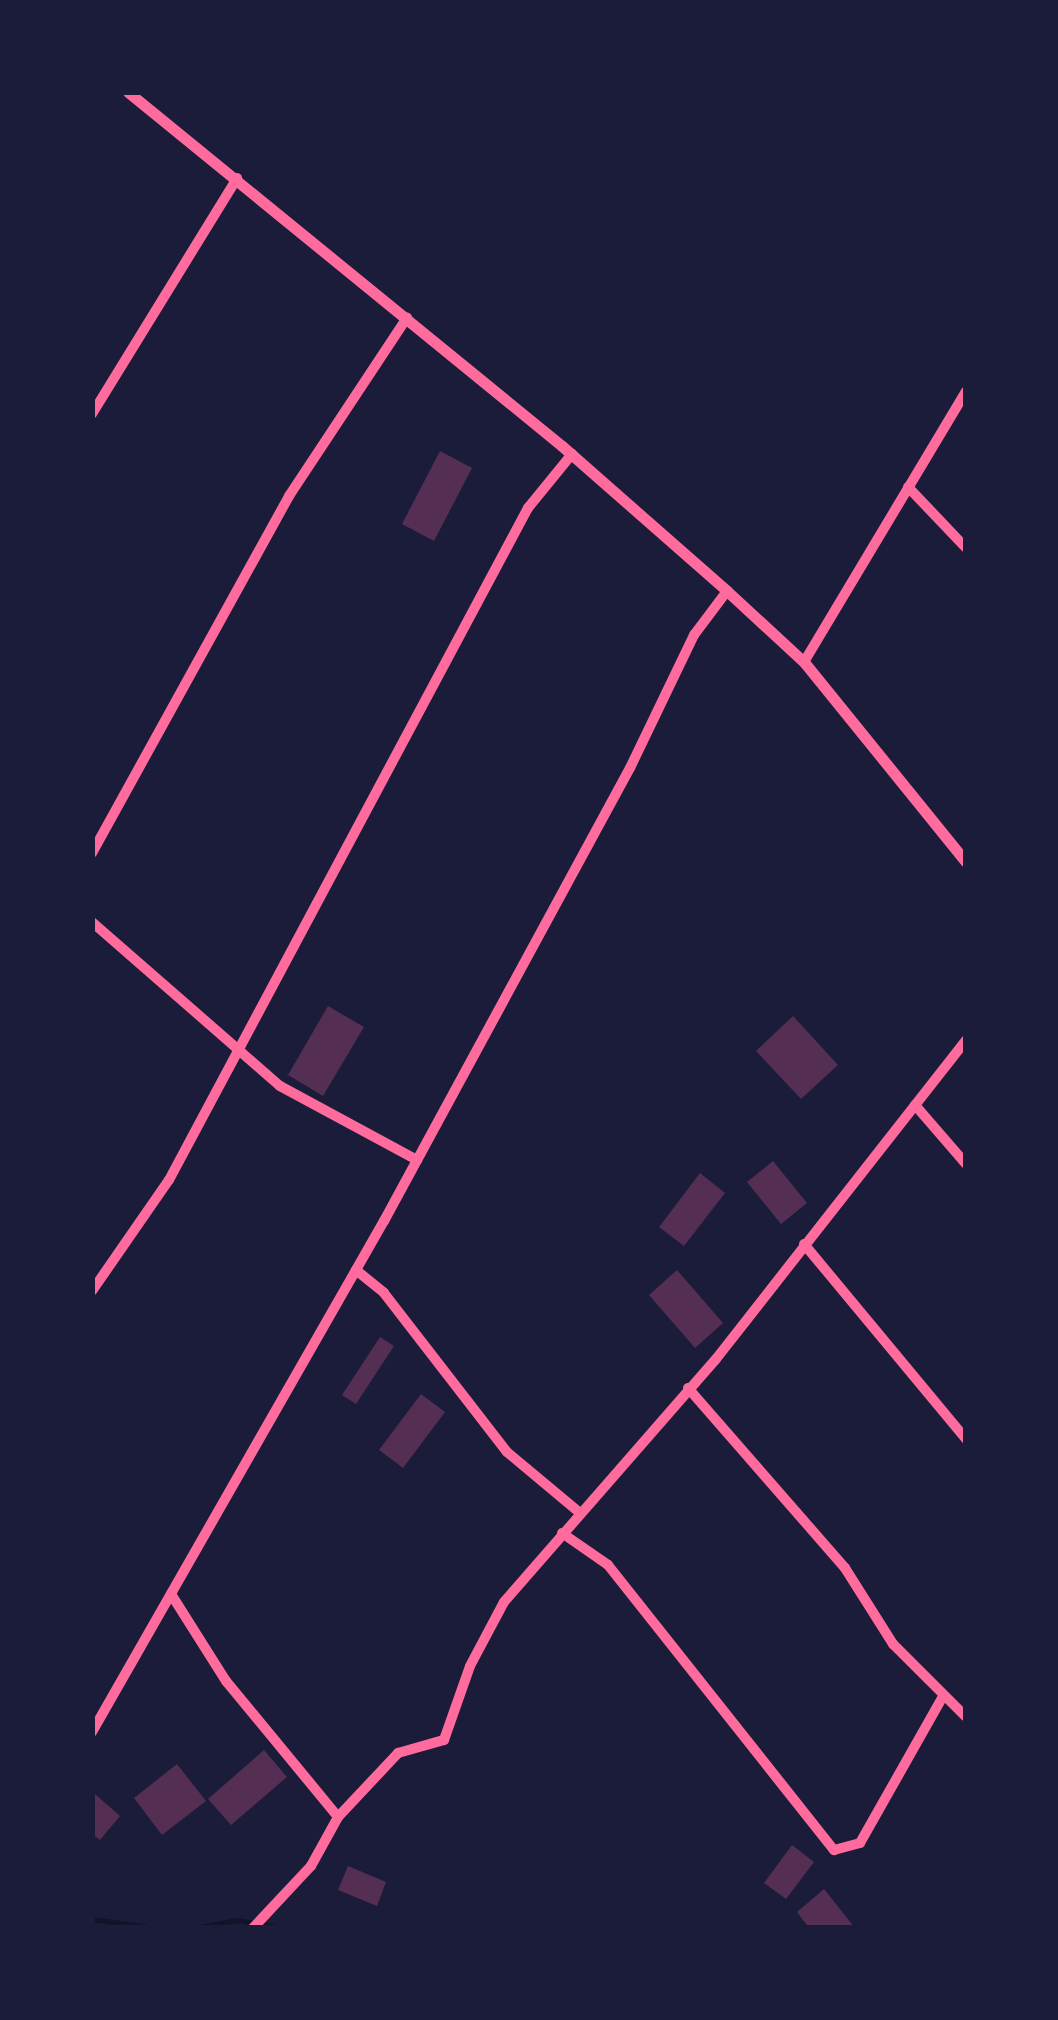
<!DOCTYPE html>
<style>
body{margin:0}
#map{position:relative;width:1058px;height:2020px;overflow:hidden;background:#1b1b3a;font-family:Manrope,sans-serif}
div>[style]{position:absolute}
.stream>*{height:5px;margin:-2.5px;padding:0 2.5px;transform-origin:2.5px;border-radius:2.5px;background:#12122b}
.building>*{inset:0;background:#542f53}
.minor>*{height:10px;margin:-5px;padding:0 5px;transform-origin:5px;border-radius:5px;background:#ff6b9d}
.tertiary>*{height:11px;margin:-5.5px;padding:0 5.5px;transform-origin:5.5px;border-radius:5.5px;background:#ff6b9d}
span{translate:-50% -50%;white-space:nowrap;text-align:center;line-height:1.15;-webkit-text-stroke:10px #1b1b3a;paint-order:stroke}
.frame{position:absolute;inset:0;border:95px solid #1b1b3a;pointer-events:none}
</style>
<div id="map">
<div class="stream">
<div style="left:92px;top:1919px;width:64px;rotate:8.1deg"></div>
<div style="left:195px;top:1928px;width:43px;rotate:-10.8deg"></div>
<div style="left:237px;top:1920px;width:46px;rotate:10.1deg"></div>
</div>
<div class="building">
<div style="clip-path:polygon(440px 451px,472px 468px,434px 541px,402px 524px)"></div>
<div style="clip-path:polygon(328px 1006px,364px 1027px,323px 1096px,288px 1075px)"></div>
<div style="clip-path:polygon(793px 1016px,838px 1065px,801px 1099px,756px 1051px)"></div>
<div style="clip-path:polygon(773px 1161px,807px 1203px,781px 1224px,747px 1182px)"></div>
<div style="clip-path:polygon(700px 1173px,725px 1193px,684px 1246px,659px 1227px)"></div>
<div style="clip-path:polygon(677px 1270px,723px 1323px,695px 1348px,649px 1295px)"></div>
<div style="clip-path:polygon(380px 1337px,394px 1346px,356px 1404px,342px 1395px)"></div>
<div style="clip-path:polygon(421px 1394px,445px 1412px,403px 1468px,379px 1450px)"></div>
<div style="clip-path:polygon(264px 1750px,287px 1777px,231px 1825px,208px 1799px)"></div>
<div style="clip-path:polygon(177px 1764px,206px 1801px,162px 1835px,134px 1798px)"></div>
<div style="clip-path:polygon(95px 1794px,120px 1816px,100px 1840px,92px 1834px)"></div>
<div style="clip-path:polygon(792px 1845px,814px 1862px,786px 1899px,764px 1883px)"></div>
<div style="clip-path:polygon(348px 1866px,386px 1882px,377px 1906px,338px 1890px)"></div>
<div style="clip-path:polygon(824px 1889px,855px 1928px,809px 1928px,797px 1912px)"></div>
</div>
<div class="minor">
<div style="left:92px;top:414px;width:277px;rotate:-58.4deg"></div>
<div style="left:908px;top:487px;width:84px;rotate:46.4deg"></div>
<div style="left:804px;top:662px;width:316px;rotate:-59.1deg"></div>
<div style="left:92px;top:853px;width:408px;rotate:-61.1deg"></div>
<div style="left:289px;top:496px;width:214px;rotate:-56.5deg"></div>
<div style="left:92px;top:922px;width:249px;rotate:41.1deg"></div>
<div style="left:280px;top:1086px;width:156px;rotate:28.4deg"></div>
<div style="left:915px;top:1105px;width:78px;rotate:49.2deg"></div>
<div style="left:804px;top:1244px;width:254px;rotate:50.3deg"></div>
<div style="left:356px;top:1270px;width:36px;rotate:39deg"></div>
<div style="left:384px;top:1293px;width:201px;rotate:52.3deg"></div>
<div style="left:507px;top:1452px;width:95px;rotate:39.9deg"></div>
<div style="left:92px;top:1291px;width:135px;rotate:-55.3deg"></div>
<div style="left:169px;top:1180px;width:762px;rotate:-61.89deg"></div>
<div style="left:528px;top:508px;width:70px;rotate:-50.8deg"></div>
<div style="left:688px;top:1388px;width:239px;rotate:48.9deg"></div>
<div style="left:845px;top:1568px;width:90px;rotate:57.7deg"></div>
<div style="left:893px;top:1644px;width:103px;rotate:45deg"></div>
<div style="left:562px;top:1533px;width:56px;rotate:34.8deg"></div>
<div style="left:608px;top:1565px;width:364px;rotate:51.6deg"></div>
<div style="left:834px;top:1850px;width:27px;rotate:-15deg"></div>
<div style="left:860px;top:1843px;width:169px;rotate:-60.5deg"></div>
<div style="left:171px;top:1594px;width:103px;rotate:57.7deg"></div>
<div style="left:226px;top:1681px;width:176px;rotate:50.5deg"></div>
<div style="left:92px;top:1732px;width:589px;rotate:-60.26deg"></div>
<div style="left:384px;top:1221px;width:515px;rotate:-61.5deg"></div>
<div style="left:630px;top:768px;width:148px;rotate:-64.3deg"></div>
<div style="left:694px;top:635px;width:55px;rotate:-53.1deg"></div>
<div style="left:253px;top:1928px;width:85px;rotate:-46.9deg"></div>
<div style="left:311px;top:1866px;width:56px;rotate:-61.1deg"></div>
<div style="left:338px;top:1817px;width:88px;rotate:-46.8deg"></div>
<div style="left:398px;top:1753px;width:48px;rotate:-15.8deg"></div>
<div style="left:444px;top:1740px;width:78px;rotate:-70.6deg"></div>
<div style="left:470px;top:1666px;width:72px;rotate:-62deg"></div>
<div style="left:504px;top:1602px;width:322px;rotate:-48.9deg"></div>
<div style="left:716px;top:1359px;width:405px;rotate:-51.9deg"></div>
</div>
<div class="tertiary">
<div style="left:128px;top:92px;width:560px;rotate:39.2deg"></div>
<div style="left:562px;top:446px;width:220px;rotate:41.3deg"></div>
<div style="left:727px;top:591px;width:105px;rotate:42.7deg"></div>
<div style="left:804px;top:662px;width:257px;rotate:51deg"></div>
</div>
<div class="frame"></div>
</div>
